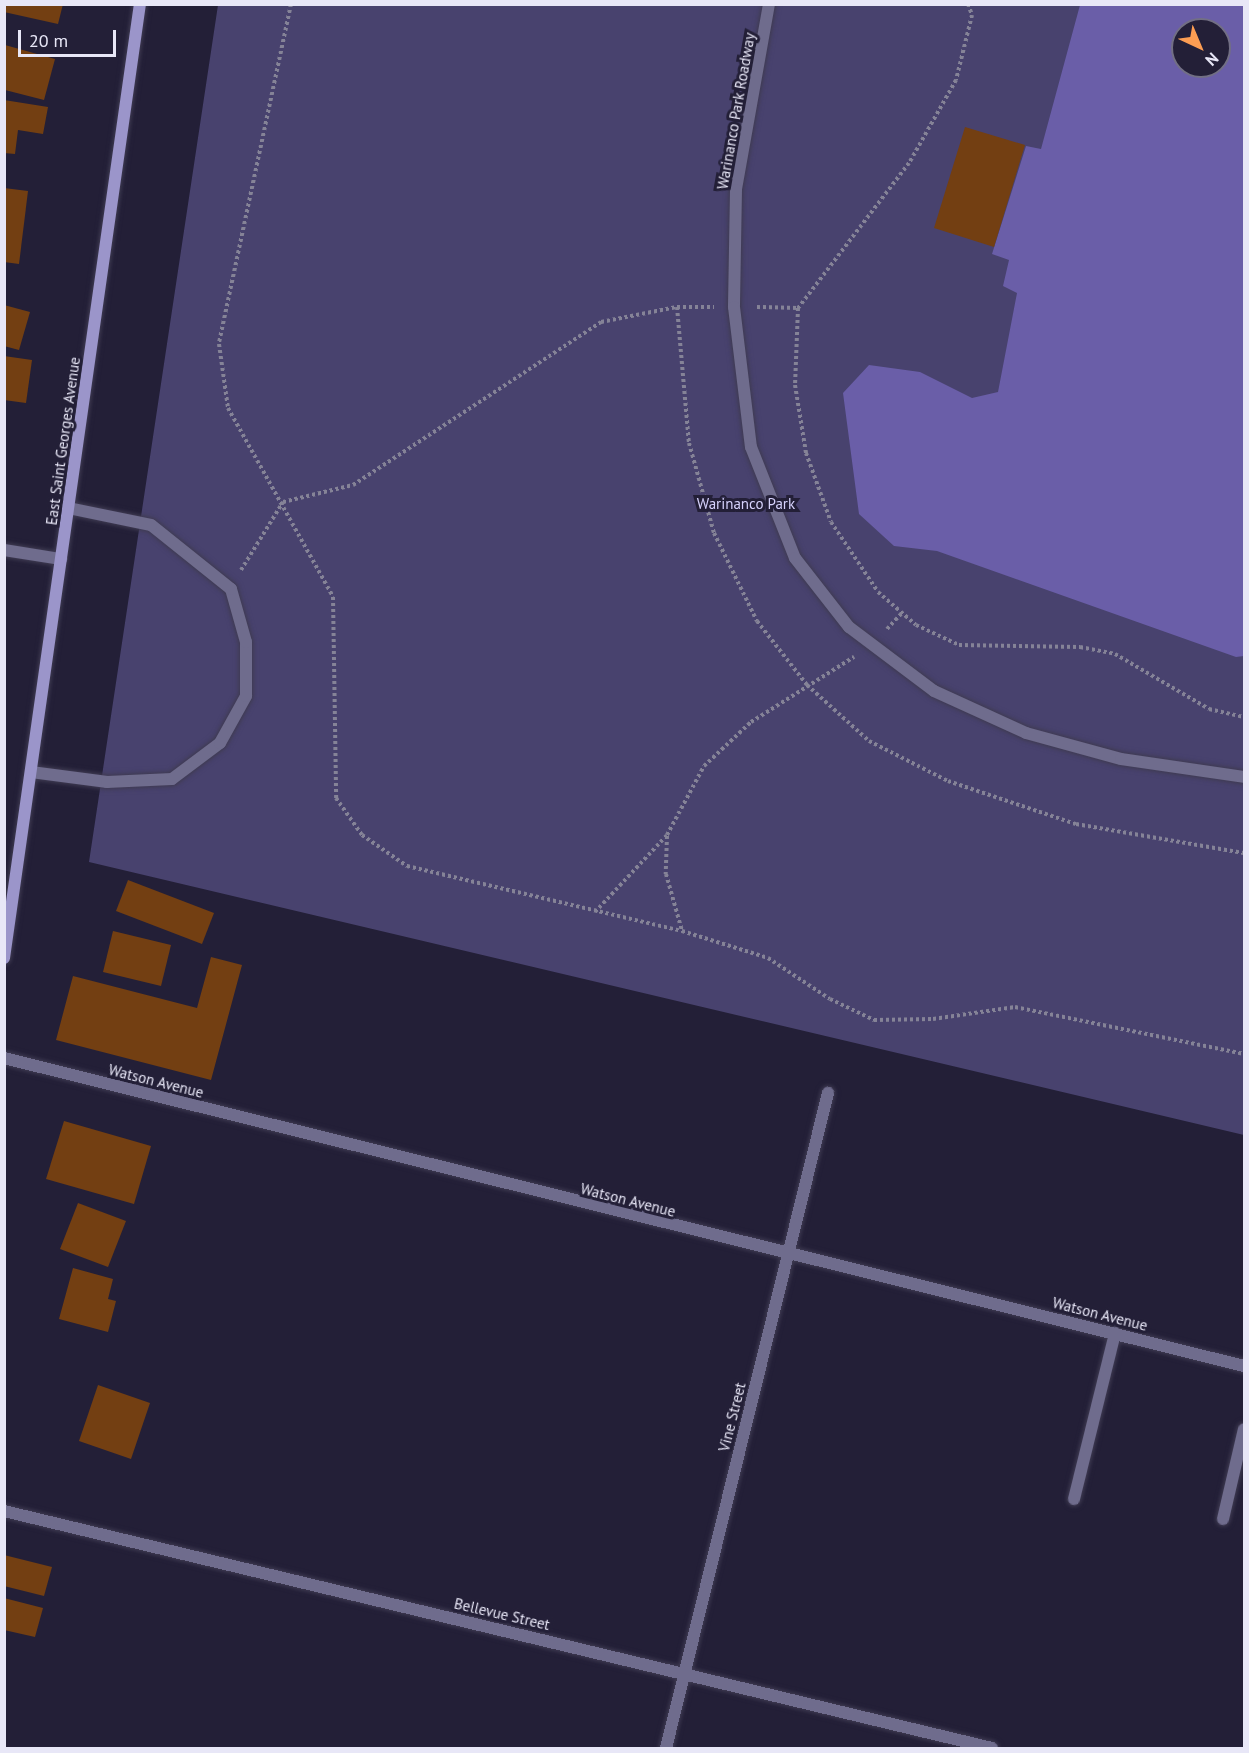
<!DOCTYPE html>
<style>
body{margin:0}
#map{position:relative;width:1249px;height:1753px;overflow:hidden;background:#231f37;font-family:"PT Sans",sans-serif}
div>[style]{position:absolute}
.green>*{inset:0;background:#48426e}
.water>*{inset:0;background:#6a5ea8}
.building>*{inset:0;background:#733f12}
.path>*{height:4px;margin-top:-2px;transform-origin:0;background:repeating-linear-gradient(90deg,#858397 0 3px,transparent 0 6px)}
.roads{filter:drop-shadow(0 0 2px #3f3b52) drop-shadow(0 0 2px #3f3b52)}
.service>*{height:12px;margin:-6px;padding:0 6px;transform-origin:6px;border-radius:6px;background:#6f6c8d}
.minor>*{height:12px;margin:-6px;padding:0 6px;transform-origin:6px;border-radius:6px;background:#6f6c8d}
.secondary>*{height:12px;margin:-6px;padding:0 6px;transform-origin:6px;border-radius:6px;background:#9b95ca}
span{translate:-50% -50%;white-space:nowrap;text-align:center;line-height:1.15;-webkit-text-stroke:6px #231f37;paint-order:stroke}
.street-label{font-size:15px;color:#e8e7f7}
.park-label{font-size:15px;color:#d6d2fc}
.frame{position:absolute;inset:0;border:6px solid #e8e7f7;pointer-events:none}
.north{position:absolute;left:1171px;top:18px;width:60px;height:60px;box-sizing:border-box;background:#231f37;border:2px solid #726f84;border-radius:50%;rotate:136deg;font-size:16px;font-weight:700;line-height:24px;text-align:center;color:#e8e7f7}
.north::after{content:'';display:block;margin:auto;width:21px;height:27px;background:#fc9d53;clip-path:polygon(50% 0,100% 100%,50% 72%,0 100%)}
.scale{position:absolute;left:18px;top:30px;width:98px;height:27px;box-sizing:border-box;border:3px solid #e8e7f7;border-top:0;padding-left:8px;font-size:18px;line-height:21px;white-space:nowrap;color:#e8e7f7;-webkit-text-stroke:4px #231f37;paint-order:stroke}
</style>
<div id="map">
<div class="green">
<div style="clip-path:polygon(evenodd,218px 5px,1244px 5px,1244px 1135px,89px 862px,218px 5px,1183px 30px,1219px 30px,1219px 66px,1183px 66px,1183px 30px)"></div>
</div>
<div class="water">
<div style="clip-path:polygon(evenodd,1080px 5px,1244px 5px,1244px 656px,1236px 657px,937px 551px,894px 546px,859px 514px,843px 393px,869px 365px,920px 372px,972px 398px,998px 392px,1017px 293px,1003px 286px,1009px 260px,992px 254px,1026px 146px,1041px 149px,1080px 5px,1183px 30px,1219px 30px,1219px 66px,1183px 66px,1183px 30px)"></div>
</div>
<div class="building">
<div style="clip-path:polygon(4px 4px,63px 4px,58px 24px,4px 12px)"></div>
<div style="clip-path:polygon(5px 45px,55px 59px,44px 100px,5px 90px)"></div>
<div style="clip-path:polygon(4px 100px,48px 107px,43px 134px,18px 130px,15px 154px,4px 153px)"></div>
<div style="clip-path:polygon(965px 127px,1025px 145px,994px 247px,934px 228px)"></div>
<div style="clip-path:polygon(4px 188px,28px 191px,19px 264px,4px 262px)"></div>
<div style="clip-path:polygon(4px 305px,30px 312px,19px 350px,4px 346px)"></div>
<div style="clip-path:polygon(4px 356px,32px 360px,26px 403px,4px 400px)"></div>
<div style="clip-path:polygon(128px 880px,214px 913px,202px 944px,116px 911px)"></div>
<div style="clip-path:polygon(113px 931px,171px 945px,161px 986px,103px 972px)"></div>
<div style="clip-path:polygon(211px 957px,242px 965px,211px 1080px,56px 1040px,73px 976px,197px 1008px)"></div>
<div style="clip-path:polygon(64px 1121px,151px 1146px,134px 1204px,46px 1179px)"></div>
<div style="clip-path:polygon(78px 1203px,126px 1221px,108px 1267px,60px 1249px)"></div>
<div style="clip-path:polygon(73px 1268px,113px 1279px,108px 1299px,116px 1301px,108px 1332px,59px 1319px)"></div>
<div style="clip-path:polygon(98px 1385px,150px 1403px,131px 1459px,79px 1441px)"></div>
<div style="clip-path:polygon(4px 1555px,52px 1567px,44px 1596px,4px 1586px)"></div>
<div style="clip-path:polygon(4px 1598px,43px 1608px,35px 1637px,4px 1630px)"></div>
</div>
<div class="path">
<div style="left:291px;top:4px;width:348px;rotate:102deg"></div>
<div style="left:219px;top:344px;width:65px;rotate:82deg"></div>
<div style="left:228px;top:408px;width:216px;rotate:60.9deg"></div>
<div style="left:333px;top:597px;width:201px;rotate:89.1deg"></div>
<div style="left:336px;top:798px;width:45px;rotate:54.9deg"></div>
<div style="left:362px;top:835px;width:55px;rotate:34.6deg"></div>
<div style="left:407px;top:866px;width:283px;rotate:13.3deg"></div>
<div style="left:682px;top:931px;width:90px;rotate:17.4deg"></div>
<div style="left:768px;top:958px;width:74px;rotate:33.5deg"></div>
<div style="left:830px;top:999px;width:49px;rotate:25.5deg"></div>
<div style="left:874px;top:1020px;width:59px;rotate:-1deg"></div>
<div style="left:933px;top:1019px;width:83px;rotate:-8.3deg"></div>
<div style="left:1015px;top:1007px;width:234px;rotate:11.6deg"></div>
<div style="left:968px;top:4px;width:12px;rotate:70deg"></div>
<div style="left:972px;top:15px;width:67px;rotate:103.8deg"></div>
<div style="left:956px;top:80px;width:95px;rotate:119.5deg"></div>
<div style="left:909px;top:163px;width:183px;rotate:127.4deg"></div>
<div style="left:798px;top:308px;width:77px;rotate:92.2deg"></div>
<div style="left:795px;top:385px;width:69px;rotate:80.8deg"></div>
<div style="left:806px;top:453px;width:73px;rotate:70.1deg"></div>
<div style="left:831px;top:522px;width:84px;rotate:56.1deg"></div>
<div style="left:878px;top:592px;width:50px;rotate:41deg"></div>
<div style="left:916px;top:625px;width:47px;rotate:24.9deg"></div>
<div style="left:959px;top:645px;width:121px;rotate:0.9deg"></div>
<div style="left:1080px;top:647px;width:36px;rotate:11deg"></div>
<div style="left:1115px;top:654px;width:109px;rotate:30.3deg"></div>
<div style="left:1209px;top:709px;width:36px;rotate:13deg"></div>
<div style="left:677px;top:307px;width:137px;rotate:85deg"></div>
<div style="left:689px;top:443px;width:93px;rotate:74.5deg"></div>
<div style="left:714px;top:533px;width:98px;rotate:64deg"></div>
<div style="left:757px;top:621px;width:81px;rotate:52deg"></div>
<div style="left:807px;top:685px;width:84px;rotate:42.1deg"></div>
<div style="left:869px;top:741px;width:89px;rotate:26.9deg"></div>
<div style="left:948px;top:781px;width:135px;rotate:18.6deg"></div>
<div style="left:1076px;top:824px;width:170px;rotate:9.8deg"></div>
<div style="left:757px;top:307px;width:41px;rotate:1.4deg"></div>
<div style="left:241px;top:570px;width:80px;rotate:-58.3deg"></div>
<div style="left:283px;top:502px;width:72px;rotate:-13.7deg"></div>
<div style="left:353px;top:485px;width:297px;rotate:-33.3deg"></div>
<div style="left:601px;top:322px;width:77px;rotate:-11.2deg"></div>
<div style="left:677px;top:307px;width:37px"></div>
<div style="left:887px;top:629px;width:22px;rotate:-47deg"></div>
<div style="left:667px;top:836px;width:38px;rotate:92deg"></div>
<div style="left:666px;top:874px;width:59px;rotate:74.3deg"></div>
<div style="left:595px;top:912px;width:105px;rotate:-46.9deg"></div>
<div style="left:667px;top:835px;width:78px;rotate:-61.8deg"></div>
<div style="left:704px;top:766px;width:64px;rotate:-43.1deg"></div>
<div style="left:751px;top:722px;width:122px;rotate:-32.3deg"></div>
</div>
<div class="roads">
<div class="service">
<div style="left:31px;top:772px;width:77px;rotate:7.5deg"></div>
<div style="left:107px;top:782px;width:65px;rotate:-2.6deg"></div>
<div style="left:172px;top:779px;width:60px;rotate:-36.9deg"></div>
<div style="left:220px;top:743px;width:54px;rotate:-61deg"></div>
<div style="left:246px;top:696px;width:54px;rotate:-90deg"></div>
<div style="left:246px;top:642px;width:55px;rotate:-105.8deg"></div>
<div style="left:231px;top:589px;width:102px;rotate:-141.3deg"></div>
<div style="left:151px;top:525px;width:85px;rotate:-168.4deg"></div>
<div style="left:1074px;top:1499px;width:171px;rotate:-76.1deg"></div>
<div style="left:1223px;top:1519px;width:92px;rotate:-76.9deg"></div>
</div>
<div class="minor">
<div style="left:769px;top:4px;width:189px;rotate:100.1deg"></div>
<div style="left:736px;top:190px;width:117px;rotate:91deg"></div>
<div style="left:734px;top:307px;width:141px;rotate:83.1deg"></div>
<div style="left:751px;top:447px;width:119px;rotate:68.4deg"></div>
<div style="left:795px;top:558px;width:88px;rotate:52deg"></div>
<div style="left:849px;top:627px;width:106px;rotate:37deg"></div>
<div style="left:934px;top:691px;width:101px;rotate:24.5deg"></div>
<div style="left:1026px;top:733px;width:98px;rotate:15.3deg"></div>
<div style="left:1121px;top:759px;width:124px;rotate:8.3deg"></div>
<div style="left:4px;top:550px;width:58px;rotate:9deg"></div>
<div style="left:4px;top:1058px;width:1278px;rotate:13.95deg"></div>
<div style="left:4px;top:1511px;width:1016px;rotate:13.49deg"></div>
<div style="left:666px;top:1748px;width:675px;rotate:-76.11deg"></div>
</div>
<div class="secondary">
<div style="left:4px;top:958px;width:964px;rotate:-81.89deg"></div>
</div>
</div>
<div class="street-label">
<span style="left:736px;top:111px;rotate:-80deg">Warinanco Park Roadway</span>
<span style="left:63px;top:441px;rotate:-82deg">East Saint Georges Avenue</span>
<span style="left:156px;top:1081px;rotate:14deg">Watson Avenue</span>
<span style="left:628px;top:1200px;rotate:14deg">Watson Avenue</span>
<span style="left:1100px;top:1314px;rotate:14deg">Watson Avenue</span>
<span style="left:732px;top:1417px;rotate:-76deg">Vine Street</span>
<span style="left:502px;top:1614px;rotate:13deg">Bellevue Street</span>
</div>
<div class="park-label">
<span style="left:746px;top:504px">Warinanco Park</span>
</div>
<div class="frame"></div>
<div class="north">N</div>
<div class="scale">20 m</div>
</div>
